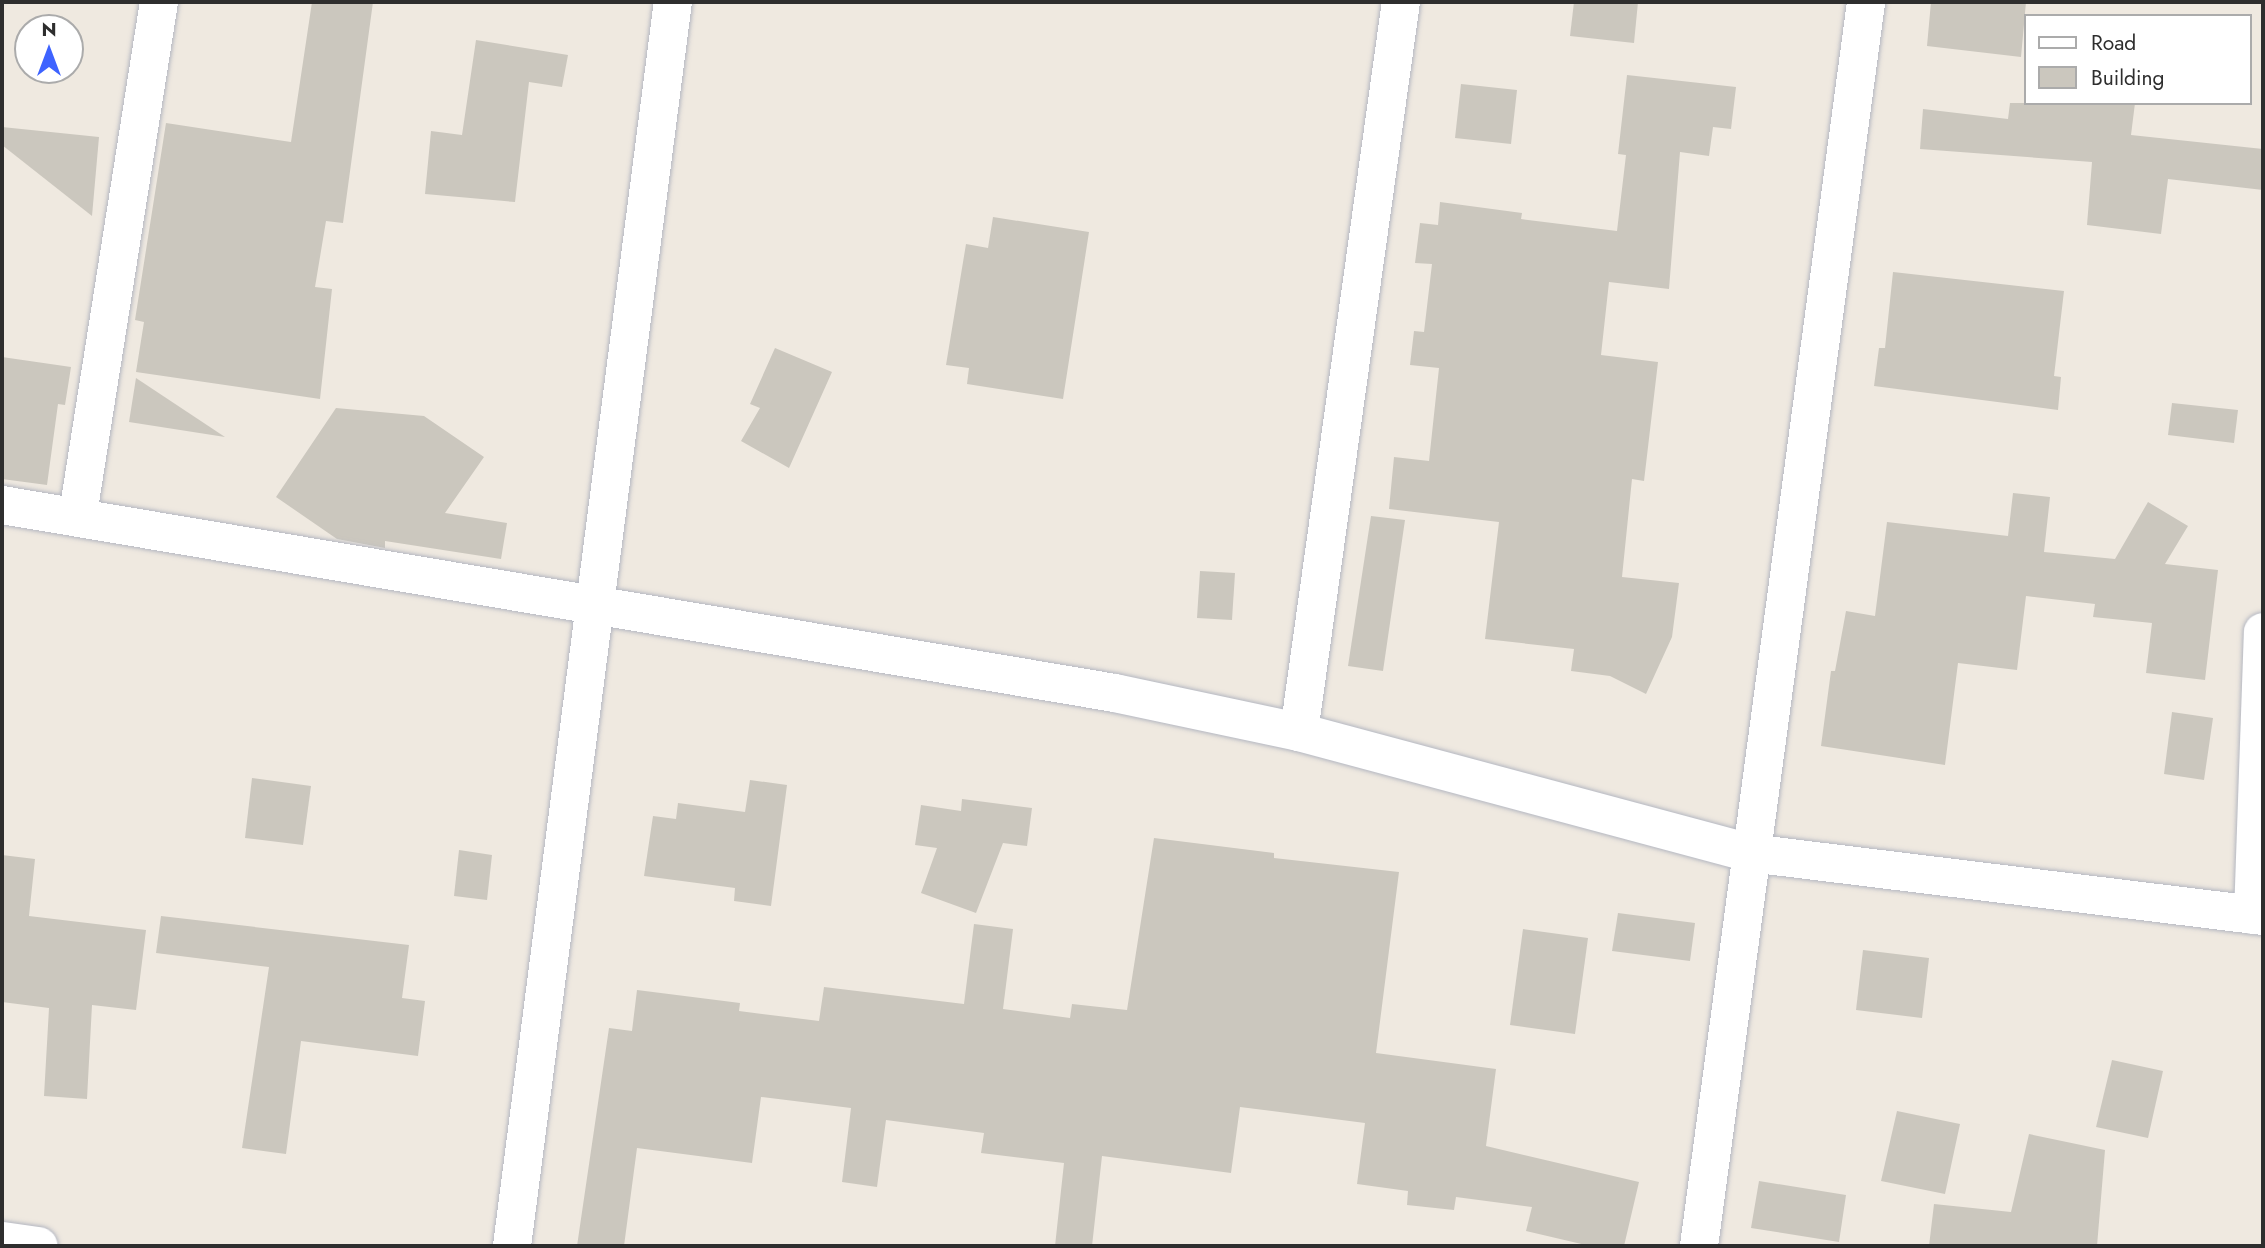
<!DOCTYPE html>
<style>
body{margin:0}
#map{position:relative;width:2265px;height:1248px;overflow:hidden;background:#efe9e0;font-family:Jost,sans-serif}
div>[style]{position:absolute}
.building>*{inset:0;background:#cbc7be}
.roads{filter:drop-shadow(0 0 2px #b4b7c1) drop-shadow(0 0 2px #b4b7c1)}
.minor>*{height:38px;margin:-19px;padding:0 19px;transform-origin:19px;border-radius:19px;background:#fff}
span{translate:-50% -50%;white-space:nowrap;text-align:center;line-height:1.15;-webkit-text-stroke:5px #fff;paint-order:stroke}
.frame{position:absolute;inset:0;border:4px solid #2e2e2e;pointer-events:none}
.legend{position:absolute;left:2024px;top:14px;width:228px;height:91px;box-sizing:border-box;background:#fff;border:2px solid #ababab;margin:0;padding:9px 12px;list-style:none;font-size:21px;color:#2e2e2e}
.legend li{display:flex;align-items:center;gap:14px;height:35px}
.legend b{width:35px;border:2px solid #ababab}
.north{position:absolute;left:14px;top:14px;width:70px;height:70px;box-sizing:border-box;background:#fff;border:2px solid #ababab;border-radius:50%;rotate:0deg;font-size:19px;font-weight:700;line-height:28px;text-align:center;color:#2e2e2e}
.north::after{content:'';display:block;margin:auto;width:24px;height:32px;background:#3e63ff;clip-path:polygon(50% 0,100% 100%,50% 72%,0 100%)}
</style>
<div id="map">
<div class="building">
<div style="clip-path:polygon(312px 2px,373px 2px,343px 223px,326px 221px,315px 287px,332px 289px,320px 399px,136px 372px,144px 322px,135px 320px,166px 123px,291px 142px)"></div>
<div style="clip-path:polygon(1574px 2px,1638px 2px,1634px 43px,1570px 36px)"></div>
<div style="clip-path:polygon(1931px 2px,2026px 2px,2021px 57px,1927px 46px)"></div>
<div style="clip-path:polygon(476px 40px,568px 55px,562px 87px,529px 82px,515px 202px,425px 194px,431px 131px,462px 135px)"></div>
<div style="clip-path:polygon(1627px 75px,1736px 87px,1731px 129px,1713px 127px,1709px 156px,1680px 152px,1669px 289px,1609px 282px,1601px 355px,1658px 362px,1644px 481px,1632px 479px,1622px 577px,1679px 583px,1672px 637px,1646px 694px,1610px 676px,1571px 671px,1574px 649px,1485px 639px,1499px 522px,1389px 509px,1394px 457px,1429px 461px,1439px 368px,1410px 365px,1414px 331px,1424px 332px,1432px 264px,1415px 263px,1420px 223px,1438px 225px,1440px 202px,1522px 213px,1521px 219px,1617px 231px,1626px 155px,1618px 154px)"></div>
<div style="clip-path:polygon(1461px 84px,1517px 90px,1511px 144px,1455px 138px)"></div>
<div style="clip-path:polygon(2010px 103px,2135px 103px,2131px 135px,2263px 149px,2263px 190px,2168px 179px,2161px 234px,2087px 225px,2092px 162px,1920px 149px,1923px 109px,2008px 119px)"></div>
<div style="clip-path:polygon(2px 127px,99px 137px,92px 216px,2px 145px)"></div>
<div style="clip-path:polygon(993px 217px,1089px 232px,1063px 399px,967px 384px,969px 368px,946px 365px,966px 244px,988px 248px)"></div>
<div style="clip-path:polygon(1893px 272px,2064px 291px,2054px 376px,2061px 377px,2058px 410px,1874px 386px,1879px 348px,1885px 348px)"></div>
<div style="clip-path:polygon(775px 348px,832px 372px,789px 468px,741px 441px,760px 408px,750px 404px)"></div>
<div style="clip-path:polygon(2px 357px,71px 367px,65px 405px,58px 404px,47px 485px,2px 479px)"></div>
<div style="clip-path:polygon(136px 378px,225px 437px,129px 422px)"></div>
<div style="clip-path:polygon(2172px 403px,2238px 410px,2234px 443px,2168px 435px)"></div>
<div style="clip-path:polygon(336px 408px,424px 416px,484px 457px,445px 513px,507px 523px,501px 559px,385px 541px,385px 548px,337px 539px,276px 497px)"></div>
<div style="clip-path:polygon(2013px 493px,2050px 497px,2044px 552px,2115px 559px,2148px 502px,2188px 526px,2165px 564px,2218px 570px,2205px 680px,2146px 673px,2152px 623px,2093px 617px,2095px 604px,2026px 596px,2017px 670px,1958px 663px,1945px 765px,1821px 746px,1831px 671px,1835px 671px,1846px 611px,1875px 616px,1887px 522px,2008px 536px)"></div>
<div style="clip-path:polygon(1371px 516px,1405px 520px,1383px 671px,1348px 666px)"></div>
<div style="clip-path:polygon(1200px 571px,1235px 573px,1232px 620px,1197px 618px)"></div>
<div style="clip-path:polygon(2172px 712px,2213px 718px,2204px 780px,2164px 774px)"></div>
<div style="clip-path:polygon(252px 778px,311px 786px,303px 845px,245px 838px)"></div>
<div style="clip-path:polygon(750px 780px,787px 785px,771px 906px,734px 901px,735px 888px,644px 876px,653px 816px,676px 819px,678px 803px,745px 812px)"></div>
<div style="clip-path:polygon(962px 799px,1032px 808px,1027px 846px,1003px 843px,976px 913px,921px 893px,937px 848px,915px 845px,921px 805px,961px 811px)"></div>
<div style="clip-path:polygon(1154px 838px,1274px 853px,1274px 858px,1399px 872px,1376px 1053px,1496px 1069px,1486px 1146px,1639px 1182px,1624px 1246px,1590px 1246px,1526px 1231px,1532px 1207px,1456px 1197px,1454px 1210px,1407px 1205px,1408px 1191px,1357px 1184px,1365px 1123px,1240px 1107px,1231px 1173px,1102px 1156px,1092px 1246px,1055px 1246px,1064px 1163px,981px 1153px,984px 1133px,886px 1120px,877px 1187px,842px 1182px,851px 1108px,761px 1097px,752px 1163px,637px 1148px,624px 1246px,577px 1246px,609px 1028px,632px 1031px,637px 990px,740px 1003px,739px 1011px,819px 1021px,824px 987px,964px 1004px,974px 924px,1013px 929px,1003px 1009px,1070px 1018px,1072px 1004px,1127px 1010px)"></div>
<div style="clip-path:polygon(459px 850px,492px 855px,487px 900px,454px 896px)"></div>
<div style="clip-path:polygon(2px 855px,35px 859px,29px 916px,146px 930px,136px 1010px,92px 1005px,87px 1099px,44px 1096px,49px 1008px,2px 1002px)"></div>
<div style="clip-path:polygon(1618px 913px,1695px 923px,1690px 961px,1612px 951px)"></div>
<div style="clip-path:polygon(161px 916px,409px 945px,402px 998px,425px 1001px,418px 1056px,301px 1041px,286px 1154px,242px 1148px,269px 967px,156px 953px)"></div>
<div style="clip-path:polygon(1523px 929px,1588px 938px,1575px 1034px,1510px 1025px)"></div>
<div style="clip-path:polygon(1863px 950px,1929px 958px,1922px 1018px,1856px 1010px)"></div>
<div style="clip-path:polygon(2112px 1060px,2163px 1071px,2148px 1138px,2096px 1127px)"></div>
<div style="clip-path:polygon(1897px 1111px,1960px 1124px,1945px 1194px,1881px 1181px)"></div>
<div style="clip-path:polygon(2029px 1134px,2105px 1150px,2097px 1246px,1929px 1246px,1934px 1204px,2011px 1212px)"></div>
<div style="clip-path:polygon(1759px 1181px,1846px 1195px,1839px 1242px,1751px 1228px)"></div>
</div>
<div class="roads">
<div class="minor">
<div style="left:2px;top:505px;width:1129px;rotate:9.59deg"></div>
<div style="left:1115px;top:693px;width:188px;rotate:12deg"></div>
<div style="left:1299px;top:732px;width:467px;rotate:15deg"></div>
<div style="left:1750px;top:853px;width:517px;rotate:7deg"></div>
<div style="left:78px;top:514px;width:518px;rotate:-81.01deg"></div>
<div style="left:1299px;top:732px;width:737px;rotate:-82.05deg"></div>
<div style="left:2253px;top:915px;width:283px;rotate:-88deg"></div>
<div style="left:2px;top:1241px;width:37px;rotate:8deg"></div>
<div style="left:512px;top:1246px;width:1254px;rotate:-82.63deg"></div>
<div style="left:1699px;top:1246px;width:1255px;rotate:-82.35deg"></div>
</div>
</div>
<div class="frame"></div>
<ul class="legend">
<li><b style="height:9px;background:#fff"></b>Road</li>
<li><b style="height:19px;background:#cbc7be"></b>Building</li>
</ul>
<div class="north">N</div>
</div>
